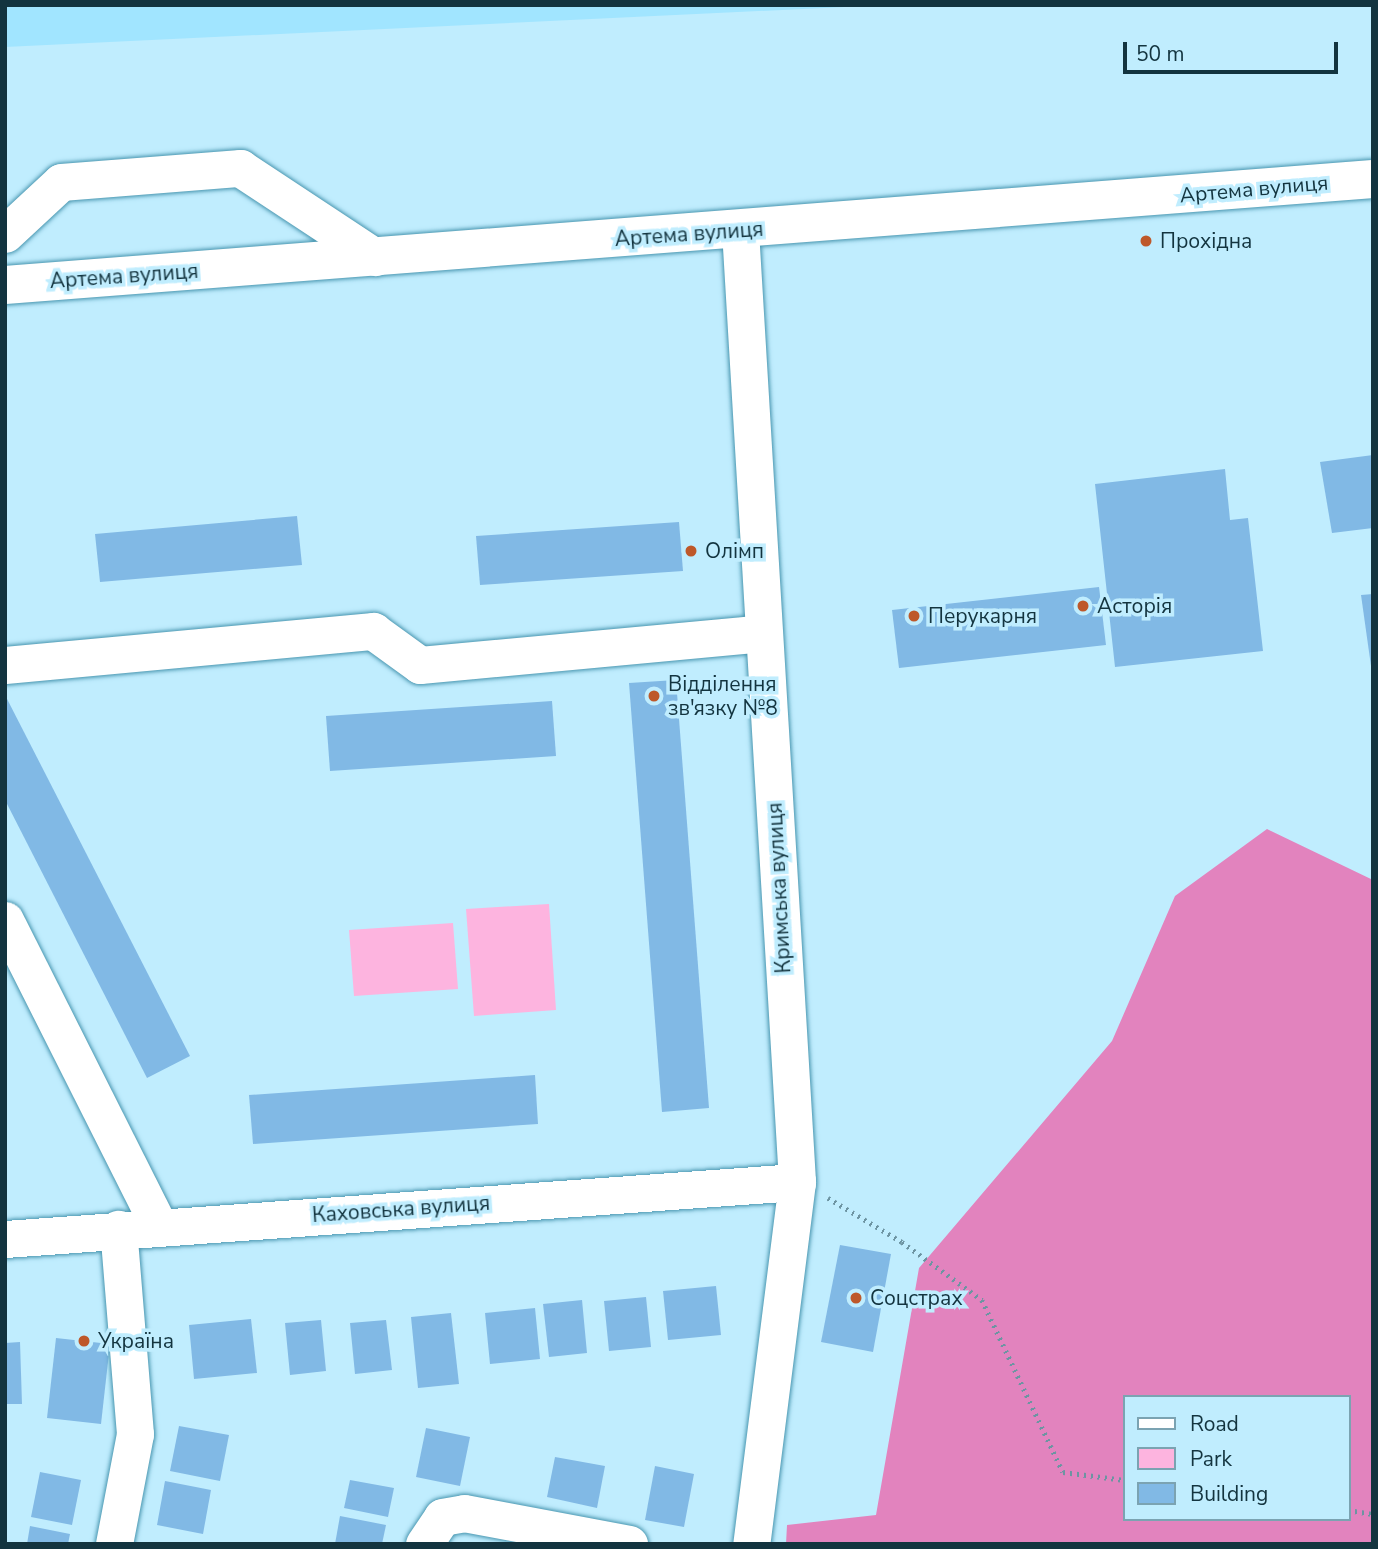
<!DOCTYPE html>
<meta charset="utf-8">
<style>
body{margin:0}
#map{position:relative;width:1378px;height:1549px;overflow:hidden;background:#c0edfe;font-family:"Nunito Sans",sans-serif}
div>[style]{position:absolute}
.built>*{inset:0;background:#a1e5ff}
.green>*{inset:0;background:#fdb4df}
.forest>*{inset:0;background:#e283be}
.building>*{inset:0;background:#81b9e5}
.path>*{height:4.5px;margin-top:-2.25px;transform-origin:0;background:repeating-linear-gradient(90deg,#6d94a2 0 2px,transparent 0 7px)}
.roads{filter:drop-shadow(0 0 2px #4896b0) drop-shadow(0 0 2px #4896b0)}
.minor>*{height:37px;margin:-18.5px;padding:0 18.5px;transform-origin:18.5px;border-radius:18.5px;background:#fff}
.major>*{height:38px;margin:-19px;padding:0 19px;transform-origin:19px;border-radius:19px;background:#fff}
.dots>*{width:19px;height:19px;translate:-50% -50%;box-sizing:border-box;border:4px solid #c0edfe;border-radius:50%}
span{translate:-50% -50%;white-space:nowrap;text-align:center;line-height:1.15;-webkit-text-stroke:7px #c0edfe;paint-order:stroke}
.street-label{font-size:21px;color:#13343f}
.poi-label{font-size:21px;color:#13343f}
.left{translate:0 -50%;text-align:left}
.frame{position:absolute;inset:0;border:7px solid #13343f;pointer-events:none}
.legend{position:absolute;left:1123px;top:1395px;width:228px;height:126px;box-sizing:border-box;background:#c0edfe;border:2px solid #7ba3b2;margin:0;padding:9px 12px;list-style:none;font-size:21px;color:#13343f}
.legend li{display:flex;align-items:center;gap:14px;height:35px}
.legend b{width:35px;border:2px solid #7ba3b2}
.scale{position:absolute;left:1123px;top:42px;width:215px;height:32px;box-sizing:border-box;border:4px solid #13343f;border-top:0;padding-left:9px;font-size:21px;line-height:24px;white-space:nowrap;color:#13343f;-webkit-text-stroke:5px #c0edfe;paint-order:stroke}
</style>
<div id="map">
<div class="built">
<div style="clip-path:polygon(5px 5px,886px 5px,5px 47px)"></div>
</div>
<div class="green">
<div style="clip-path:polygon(549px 904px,556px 1010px,474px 1016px,466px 909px)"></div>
<div style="clip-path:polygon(453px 923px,458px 989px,354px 996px,349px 930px)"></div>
</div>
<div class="forest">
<div style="clip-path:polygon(evenodd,1267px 829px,1373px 880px,1373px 1544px,786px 1544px,787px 1525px,876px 1515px,919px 1268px,1112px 1041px,1175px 896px,1267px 829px,1124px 1397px,1348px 1397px,1348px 1519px,1124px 1519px,1124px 1397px)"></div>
</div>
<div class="building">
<div style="clip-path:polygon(1373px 455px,1373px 528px,1332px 533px,1320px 462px)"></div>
<div style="clip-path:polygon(1225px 469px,1230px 520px,1248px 518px,1263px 651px,1115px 667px,1095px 484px)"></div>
<div style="clip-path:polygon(297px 516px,302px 565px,100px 582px,95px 534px)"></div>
<div style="clip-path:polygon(679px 522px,683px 571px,480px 585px,476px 536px)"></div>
<div style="clip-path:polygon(1099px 587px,1106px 645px,899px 668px,892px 610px)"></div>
<div style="clip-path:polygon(1373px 594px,1373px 665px,1371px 666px,1361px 595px)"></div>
<div style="clip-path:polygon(676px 680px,709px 1108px,662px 1112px,629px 683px)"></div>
<div style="clip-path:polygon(5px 695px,190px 1056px,147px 1078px,5px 800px)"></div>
<div style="clip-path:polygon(552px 701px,556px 756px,330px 771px,326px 716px)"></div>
<div style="clip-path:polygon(535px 1075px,538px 1124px,253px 1144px,249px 1095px)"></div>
<div style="clip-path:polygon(840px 1245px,891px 1254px,873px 1352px,821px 1342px)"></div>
<div style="clip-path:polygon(716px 1286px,721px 1335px,668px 1340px,663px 1291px)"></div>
<div style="clip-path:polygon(646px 1297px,651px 1347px,609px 1351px,604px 1301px)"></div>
<div style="clip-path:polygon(582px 1300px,587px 1353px,549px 1357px,543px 1304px)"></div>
<div style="clip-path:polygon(535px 1308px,540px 1359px,490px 1364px,485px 1313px)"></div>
<div style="clip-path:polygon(451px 1313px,459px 1384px,418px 1388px,411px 1317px)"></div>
<div style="clip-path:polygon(251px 1319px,257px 1373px,194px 1379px,189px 1325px)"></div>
<div style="clip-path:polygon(321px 1320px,326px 1371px,290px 1375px,285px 1323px)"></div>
<div style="clip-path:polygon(386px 1320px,392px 1370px,355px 1374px,350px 1323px)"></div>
<div style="clip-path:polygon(56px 1338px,110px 1344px,101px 1424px,47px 1418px)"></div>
<div style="clip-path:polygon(20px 1342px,22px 1404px,5px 1404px,5px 1343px)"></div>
<div style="clip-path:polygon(179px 1426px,229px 1435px,220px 1481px,170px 1471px)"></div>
<div style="clip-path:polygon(426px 1428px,470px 1437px,460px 1486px,416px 1477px)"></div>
<div style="clip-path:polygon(555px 1457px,605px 1466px,597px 1508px,547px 1497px)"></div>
<div style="clip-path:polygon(655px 1466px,694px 1474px,684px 1527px,645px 1520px)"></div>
<div style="clip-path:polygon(40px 1472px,81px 1480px,72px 1525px,31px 1517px)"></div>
<div style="clip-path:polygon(350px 1480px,394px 1488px,388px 1517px,344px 1508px)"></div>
<div style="clip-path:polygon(165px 1481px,211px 1490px,203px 1534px,157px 1525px)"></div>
<div style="clip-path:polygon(340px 1516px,386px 1525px,382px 1544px,335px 1544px)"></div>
<div style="clip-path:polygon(30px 1526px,70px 1534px,68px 1544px,27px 1544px)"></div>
</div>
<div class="path">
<div style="left:828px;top:1198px;width:86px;rotate:30.7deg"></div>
<div style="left:902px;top:1242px;width:99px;rotate:35.9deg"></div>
<div style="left:982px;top:1300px;width:190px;rotate:64.8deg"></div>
<div style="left:1063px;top:1472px;width:62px;rotate:7.5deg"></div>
<div style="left:1348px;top:1510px;width:25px;rotate:9deg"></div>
</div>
<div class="roads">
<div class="minor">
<div style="left:740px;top:230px;width:954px;rotate:86.57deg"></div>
<div style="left:797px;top:1182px;width:365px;rotate:97.2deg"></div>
<div style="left:5px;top:234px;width:76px;rotate:-42.9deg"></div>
<div style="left:61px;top:182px;width:180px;rotate:-4.5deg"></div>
<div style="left:240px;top:168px;width:162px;rotate:33.4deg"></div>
<div style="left:5px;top:665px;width:370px;rotate:-5.3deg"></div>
<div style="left:373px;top:631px;width:58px;rotate:35.9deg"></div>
<div style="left:420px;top:665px;width:345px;rotate:-5.3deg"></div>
<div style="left:5px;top:920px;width:343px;rotate:63.3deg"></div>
<div style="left:5px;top:1239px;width:794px;rotate:-4.12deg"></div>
<div style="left:114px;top:1544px;width:112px;rotate:-79.2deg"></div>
<div style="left:135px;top:1434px;width:206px;rotate:-94.7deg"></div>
<div style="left:424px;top:1544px;width:32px;rotate:-56deg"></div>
<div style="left:442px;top:1517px;width:22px;rotate:-10deg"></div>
<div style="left:464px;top:1513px;width:168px;rotate:10.6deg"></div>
</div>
<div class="major">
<div style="left:5px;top:285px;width:1372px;rotate:-4.43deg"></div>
</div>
</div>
<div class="dots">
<div style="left:1146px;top:241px;background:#be582a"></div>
<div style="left:691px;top:551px;background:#be582a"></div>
<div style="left:1083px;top:606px;background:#be582a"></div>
<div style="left:914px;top:616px;background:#be582a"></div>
<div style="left:654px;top:696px;background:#be582a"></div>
<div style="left:856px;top:1298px;background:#be582a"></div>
<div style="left:84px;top:1341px;background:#be582a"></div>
</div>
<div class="street-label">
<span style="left:1254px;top:189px;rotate:-5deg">Артема вулиця</span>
<span style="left:689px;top:234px;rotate:-4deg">Артема вулиця</span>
<span style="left:124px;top:276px;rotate:-4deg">Артема вулиця</span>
<span style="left:779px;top:888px;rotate:-93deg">Кримська вулиця</span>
<span style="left:401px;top:1209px;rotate:-4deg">Каховська вулиця</span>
</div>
<div class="poi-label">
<span class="left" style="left:1160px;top:241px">Прохідна</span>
<span class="left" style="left:705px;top:551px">Олімп</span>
<span class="left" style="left:1097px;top:606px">Асторія</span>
<span class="left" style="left:928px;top:616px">Перукарня</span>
<span class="left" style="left:668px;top:696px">Відділення<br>зв'язку №8</span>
<span class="left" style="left:870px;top:1298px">Соцстрах</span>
<span class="left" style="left:98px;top:1341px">Україна</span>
</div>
<div class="frame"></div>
<ul class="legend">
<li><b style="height:9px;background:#fff"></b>Road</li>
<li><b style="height:19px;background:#fdb4df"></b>Park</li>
<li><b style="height:19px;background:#81b9e5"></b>Building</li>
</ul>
<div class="scale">50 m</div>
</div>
